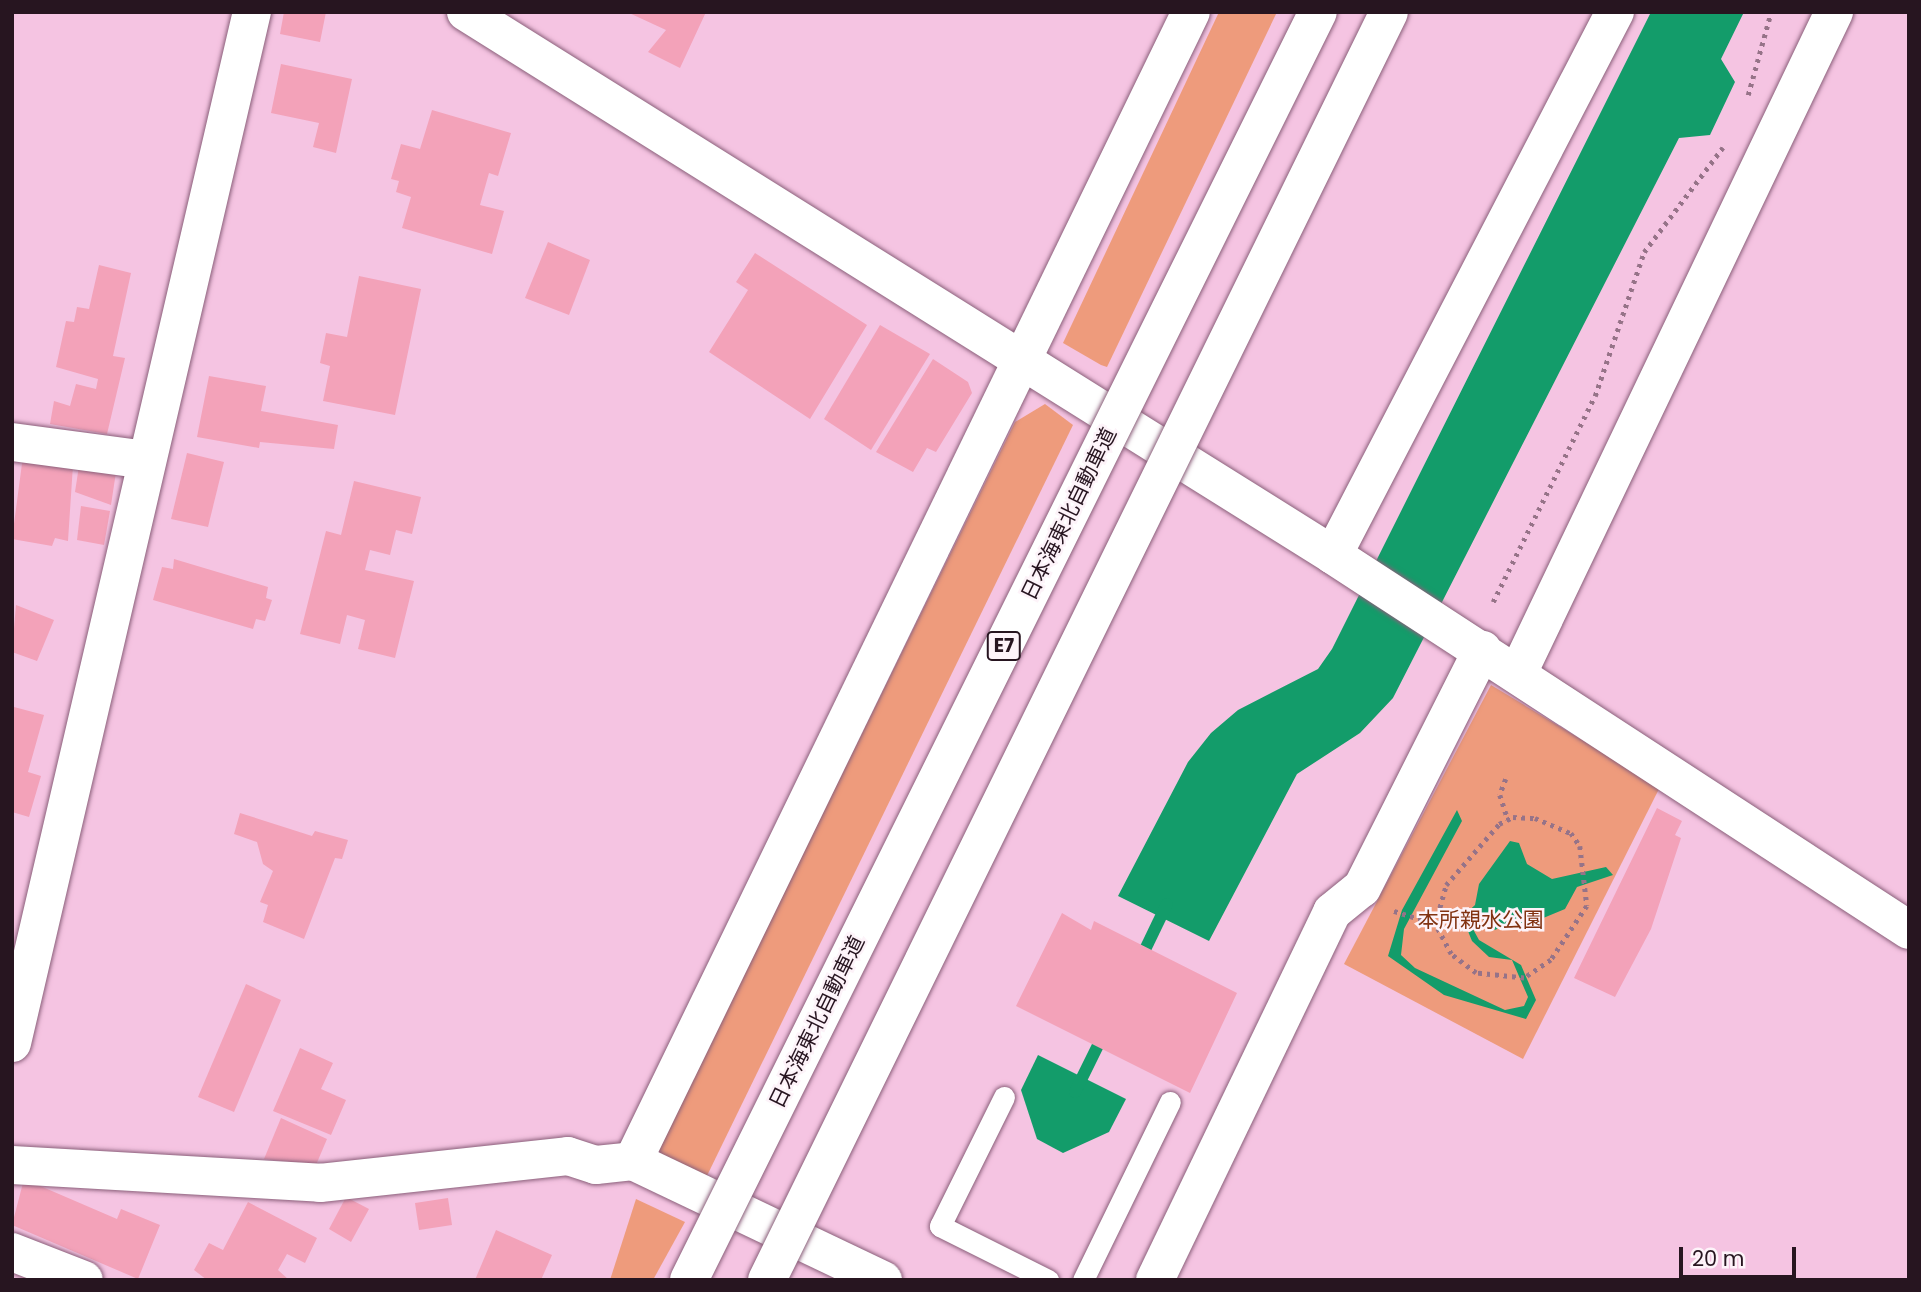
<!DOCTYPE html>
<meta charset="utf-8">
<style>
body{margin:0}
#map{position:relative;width:1921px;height:1292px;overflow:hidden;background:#f5c4e2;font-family:Poppins,"Noto Sans JP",sans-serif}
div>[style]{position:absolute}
.green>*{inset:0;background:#ee9b7c}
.water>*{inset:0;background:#139c6a}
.stream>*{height:12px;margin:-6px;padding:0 6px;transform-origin:6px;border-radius:6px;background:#139c6a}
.building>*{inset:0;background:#f3a2b9}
.path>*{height:4.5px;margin-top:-2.25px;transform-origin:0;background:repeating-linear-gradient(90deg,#967388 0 3.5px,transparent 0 8.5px)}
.roads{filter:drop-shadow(0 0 2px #8a5f7a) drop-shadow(0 0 2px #8a5f7a)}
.service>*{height:21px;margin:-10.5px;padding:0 10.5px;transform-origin:10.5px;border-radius:10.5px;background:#fff}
.minor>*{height:38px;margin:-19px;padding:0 19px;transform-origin:19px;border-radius:19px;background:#fff}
.tertiary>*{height:38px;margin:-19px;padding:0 19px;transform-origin:19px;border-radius:19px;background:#fff}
.bridges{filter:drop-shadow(0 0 2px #8a5f7a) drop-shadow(0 0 2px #8a5f7a)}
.motorway-bridge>*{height:38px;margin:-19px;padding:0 19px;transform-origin:19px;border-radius:19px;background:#fff}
span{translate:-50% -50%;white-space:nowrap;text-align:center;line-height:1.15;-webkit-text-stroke:5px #fdf3f9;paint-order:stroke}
.shield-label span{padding:2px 5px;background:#fdf3f9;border:2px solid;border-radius:5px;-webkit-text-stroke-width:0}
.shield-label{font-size:19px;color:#271520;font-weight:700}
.street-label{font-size:21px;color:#271520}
.park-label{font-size:21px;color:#813211}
.frame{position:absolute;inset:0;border:14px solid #271520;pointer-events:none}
.scale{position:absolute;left:1679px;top:1247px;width:117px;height:32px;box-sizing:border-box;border:4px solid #271520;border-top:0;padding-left:9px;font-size:21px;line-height:24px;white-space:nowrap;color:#271520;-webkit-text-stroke:5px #fdf3f9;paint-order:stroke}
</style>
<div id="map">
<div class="green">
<div style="clip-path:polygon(1219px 12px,1277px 12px,1107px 367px,1101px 365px,1063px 343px)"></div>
<div style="clip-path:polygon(1045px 404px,1073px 425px,702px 1186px,659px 1168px,658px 1149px,1015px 422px)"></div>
<div style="clip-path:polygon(1491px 685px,1660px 787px,1523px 1059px,1344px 964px)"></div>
<div style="clip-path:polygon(636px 1199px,685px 1222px,653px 1280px,610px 1280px)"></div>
</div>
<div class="water">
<div style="clip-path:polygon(1651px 12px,1744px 12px,1721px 59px,1735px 82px,1710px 135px,1679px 138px,1393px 698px,1360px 733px,1297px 774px,1209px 941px,1118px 896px,1188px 762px,1211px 733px,1238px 710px,1318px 669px,1332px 649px)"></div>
<div style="clip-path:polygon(1457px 810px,1462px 821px,1404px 929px,1401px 955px,1415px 968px,1505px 1010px,1524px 1006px,1528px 997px,1512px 960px,1489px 957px,1472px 941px,1462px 917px,1475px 905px,1479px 884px,1510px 841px,1519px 843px,1527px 864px,1552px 879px,1606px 867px,1613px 875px,1577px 887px,1565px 909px,1519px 928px,1509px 923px,1495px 930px,1475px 912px,1468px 920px,1479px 940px,1521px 965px,1536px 1000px,1526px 1019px,1444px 995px,1388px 956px,1402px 910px)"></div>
<div style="clip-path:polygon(1038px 1055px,1126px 1099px,1109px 1132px,1063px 1153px,1037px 1139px,1021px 1090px)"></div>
</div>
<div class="stream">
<div style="left:1140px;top:960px;width:62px;rotate:-64.3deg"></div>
<div style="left:1075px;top:1092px;width:66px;rotate:-63.8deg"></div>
</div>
<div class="building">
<div style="clip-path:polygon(284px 12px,326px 12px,320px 42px,280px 34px)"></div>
<div style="clip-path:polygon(627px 12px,706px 12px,680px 68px,648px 52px,666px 30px)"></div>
<div style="clip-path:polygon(281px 64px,352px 79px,336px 153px,313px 147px,319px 123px,271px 113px)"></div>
<div style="clip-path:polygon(432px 110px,511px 133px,498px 176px,489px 173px,480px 205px,504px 211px,492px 254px,402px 228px,411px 197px,396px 192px,399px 181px,391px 179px,401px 144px,420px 149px)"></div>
<div style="clip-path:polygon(548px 242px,590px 260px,569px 315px,525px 298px)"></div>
<div style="clip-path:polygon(755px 253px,867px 325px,810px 419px,709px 352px,748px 290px,736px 282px)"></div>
<div style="clip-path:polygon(99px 265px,131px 273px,113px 356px,125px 358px,107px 434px,50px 424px,54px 401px,70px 406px,76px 384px,96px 389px,98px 379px,56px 367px,66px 321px,74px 322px,77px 307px,89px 309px)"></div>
<div style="clip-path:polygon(359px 276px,421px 289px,395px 415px,323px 401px,330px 366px,320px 363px,326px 333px,347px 337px)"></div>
<div style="clip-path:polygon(880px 325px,930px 354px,871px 450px,824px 419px)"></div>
<div style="clip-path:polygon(933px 359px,968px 382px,972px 393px,936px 452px,927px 448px,913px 472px,876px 452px)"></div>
<div style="clip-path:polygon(209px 376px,266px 386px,261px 411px,338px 425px,334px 449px,260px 442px,259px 448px,197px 437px)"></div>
<div style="clip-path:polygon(187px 453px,224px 462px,208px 527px,171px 519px)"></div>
<div style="clip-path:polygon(23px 456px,73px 465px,68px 541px,55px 538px,52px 546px,12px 539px)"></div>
<div style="clip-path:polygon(79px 466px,116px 472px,111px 505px,75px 492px)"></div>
<div style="clip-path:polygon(354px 481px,421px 497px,412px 534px,396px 530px,390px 555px,370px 550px,365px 570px,414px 581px,395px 658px,358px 649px,365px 620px,347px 615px,340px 644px,300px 634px,326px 531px,341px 535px)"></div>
<div style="clip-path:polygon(81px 506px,110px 511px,104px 545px,77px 540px)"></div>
<div style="clip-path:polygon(174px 559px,268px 587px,266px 598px,272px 600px,265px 621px,256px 619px,253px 629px,153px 600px,162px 567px,173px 569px)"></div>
<div style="clip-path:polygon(16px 605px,54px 620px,37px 661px,12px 652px)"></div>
<div style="clip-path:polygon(14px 707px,44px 715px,28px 772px,41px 776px,29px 817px,12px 812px)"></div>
<div style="clip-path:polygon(1657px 808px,1682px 821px,1675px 835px,1681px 838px,1651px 929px,1615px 997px,1574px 978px)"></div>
<div style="clip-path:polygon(240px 813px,312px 836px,315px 831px,348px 840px,342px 859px,335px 858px,304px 939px,263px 922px,268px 905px,260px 902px,273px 871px,263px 864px,257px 842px,234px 834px)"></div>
<div style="clip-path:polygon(1062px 913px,1091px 930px,1094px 921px,1237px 993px,1190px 1093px,1016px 1006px)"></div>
<div style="clip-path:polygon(246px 984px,281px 1000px,234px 1112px,198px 1097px)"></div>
<div style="clip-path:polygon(300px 1048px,333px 1063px,321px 1089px,346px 1100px,331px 1135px,273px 1111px)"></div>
<div style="clip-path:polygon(281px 1118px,327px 1139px,316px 1165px,264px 1159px)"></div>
<div style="clip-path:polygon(24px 1179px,117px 1219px,121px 1209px,160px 1225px,138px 1279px,12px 1225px)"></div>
<div style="clip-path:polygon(346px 1197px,369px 1209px,351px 1242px,329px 1229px)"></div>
<div style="clip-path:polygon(448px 1198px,452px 1225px,419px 1230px,415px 1203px)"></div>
<div style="clip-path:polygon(248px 1202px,317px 1238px,305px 1263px,287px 1254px,278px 1270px,289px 1280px,207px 1280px,194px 1270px,209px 1243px,223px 1250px)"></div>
<div style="clip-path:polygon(496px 1230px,552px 1255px,541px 1280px,475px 1280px)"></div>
</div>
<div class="path">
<div style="left:1748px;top:95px;width:86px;rotate:-74.5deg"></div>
<div style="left:1493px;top:602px;width:230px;rotate:-63.7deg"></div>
<div style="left:1595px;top:396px;width:152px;rotate:-71.2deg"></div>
<div style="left:1644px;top:252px;width:131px;rotate:-53deg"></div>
<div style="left:1506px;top:779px;width:17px;rotate:111deg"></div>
<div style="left:1500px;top:795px;width:26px;rotate:72deg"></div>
<div style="left:1394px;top:911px;width:43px;rotate:17.6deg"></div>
<div style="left:1435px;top:924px;width:41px;rotate:-74.2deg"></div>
<div style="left:1446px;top:885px;width:81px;rotate:-49deg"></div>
<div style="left:1499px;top:824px;width:16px;rotate:-27deg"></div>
<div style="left:1513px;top:817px;width:22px;rotate:3deg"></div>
<div style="left:1535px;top:818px;width:39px;rotate:23deg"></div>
<div style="left:1571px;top:833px;width:16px;rotate:55deg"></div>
<div style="left:1580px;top:846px;width:60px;rotate:83.3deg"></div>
<div style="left:1587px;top:906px;width:65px;rotate:123.7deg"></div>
<div style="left:1551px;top:960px;width:32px;rotate:146deg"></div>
<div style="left:1524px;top:978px;width:48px;rotate:-174.1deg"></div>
<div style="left:1476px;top:973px;width:31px;rotate:-143deg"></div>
<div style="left:1451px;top:954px;width:34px;rotate:-118deg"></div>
</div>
<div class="roads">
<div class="service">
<div style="left:1004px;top:1097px;width:144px;rotate:116.4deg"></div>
<div style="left:940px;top:1226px;width:121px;rotate:26.6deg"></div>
<div style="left:1083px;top:1280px;width:198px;rotate:-64deg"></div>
</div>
<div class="minor">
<div style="left:12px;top:442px;width:136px;rotate:7.6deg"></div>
<div style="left:1333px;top:555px;width:612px;rotate:-62.56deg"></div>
<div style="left:1518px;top:673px;width:733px;rotate:-64.45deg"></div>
<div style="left:12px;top:1043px;width:1059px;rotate:-76.9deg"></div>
<div style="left:633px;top:1161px;width:1277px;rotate:-64.1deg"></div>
<div style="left:12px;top:1165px;width:309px;rotate:3.3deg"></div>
<div style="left:320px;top:1183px;width:249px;rotate:-6.2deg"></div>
<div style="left:568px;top:1156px;width:29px;rotate:18deg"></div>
<div style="left:596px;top:1165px;width:37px;rotate:-6deg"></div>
<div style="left:633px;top:1161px;width:277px;rotate:25.5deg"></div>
<div style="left:12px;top:1252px;width:77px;rotate:21.3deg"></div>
<div style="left:1155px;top:1280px;width:408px;rotate:-64.3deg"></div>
<div style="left:1332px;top:912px;width:38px;rotate:-39deg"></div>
<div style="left:1362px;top:888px;width:267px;rotate:-63.2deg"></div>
</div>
<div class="tertiary">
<div style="left:466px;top:12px;width:1023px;rotate:32.06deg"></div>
<div style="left:1333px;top:555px;width:687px;rotate:33.07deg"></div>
</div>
</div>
<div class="bridges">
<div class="motorway-bridge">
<div style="left:689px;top:1280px;width:1415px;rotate:-63.62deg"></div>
<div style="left:767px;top:1280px;width:1412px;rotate:-63.87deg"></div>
</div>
</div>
<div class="shield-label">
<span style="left:1004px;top:646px">E7</span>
</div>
<div class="street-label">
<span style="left:1069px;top:514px;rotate:-64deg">日本海東北自動車道</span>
<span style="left:817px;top:1022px;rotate:-64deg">日本海東北自動車道</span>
</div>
<div class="park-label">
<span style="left:1481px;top:920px">本所親水公園</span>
</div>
<div class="frame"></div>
<div class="scale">20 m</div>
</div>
